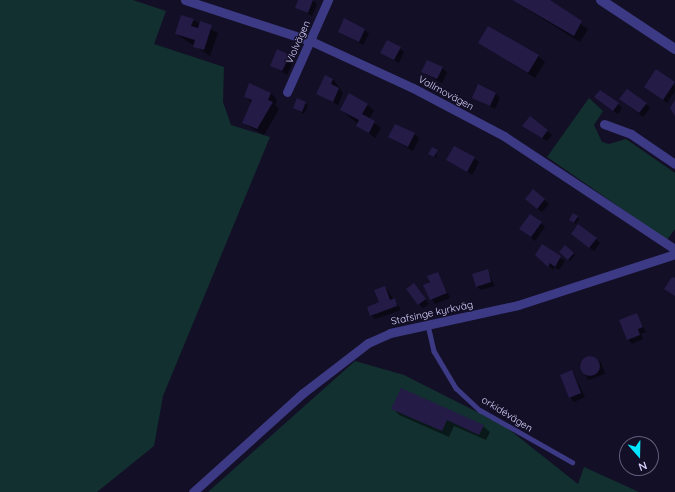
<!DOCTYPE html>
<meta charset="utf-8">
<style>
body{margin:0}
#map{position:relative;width:675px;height:492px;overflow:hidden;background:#130f26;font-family:Quicksand,sans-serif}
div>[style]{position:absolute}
.green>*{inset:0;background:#12302f}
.shadow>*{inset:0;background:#0007}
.building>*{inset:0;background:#241b47}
.round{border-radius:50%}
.service>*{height:4.5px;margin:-2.25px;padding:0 2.25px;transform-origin:2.25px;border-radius:2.25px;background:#3d3a85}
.minor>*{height:9px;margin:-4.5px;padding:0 4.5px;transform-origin:4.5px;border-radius:4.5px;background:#3d3a85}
.tertiary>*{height:10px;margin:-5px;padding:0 5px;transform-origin:5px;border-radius:5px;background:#3d3a85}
span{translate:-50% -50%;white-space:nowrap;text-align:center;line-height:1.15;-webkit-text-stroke:3px #130f26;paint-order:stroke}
.street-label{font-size:10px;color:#d9d4ff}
.north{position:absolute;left:619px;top:436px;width:40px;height:40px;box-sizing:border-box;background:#130f26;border:1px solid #625e7d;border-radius:50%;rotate:160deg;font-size:11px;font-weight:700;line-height:16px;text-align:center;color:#d9d4ff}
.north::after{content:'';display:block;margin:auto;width:14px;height:18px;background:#00e5ff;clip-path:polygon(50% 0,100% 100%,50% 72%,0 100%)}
</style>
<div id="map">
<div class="green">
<div style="clip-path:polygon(0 0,133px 0,166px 11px,154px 44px,224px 67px,223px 102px,231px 125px,270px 137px,163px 396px,154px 446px,97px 492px,0 492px)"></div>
<div style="clip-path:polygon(589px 98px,603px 111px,594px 125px,602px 142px,609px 144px,626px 139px,675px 173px,675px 229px,667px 240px,547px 157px)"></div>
<div style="clip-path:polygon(355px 361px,404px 375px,505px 426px,578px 484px,584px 467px,639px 492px,208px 492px)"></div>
</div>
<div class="shadow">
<div style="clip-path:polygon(299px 0,312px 0,317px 4px,312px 16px,296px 7px)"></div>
<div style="clip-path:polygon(512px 0,546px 0,588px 29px,580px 42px)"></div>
<div style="clip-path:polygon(193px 20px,218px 33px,210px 56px,176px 34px)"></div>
<div style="clip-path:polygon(364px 29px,369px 34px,363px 45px,339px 31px)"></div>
<div style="clip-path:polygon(479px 43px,538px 56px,545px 62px,535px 78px)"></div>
<div style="clip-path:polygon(400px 48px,404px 52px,399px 63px,382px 52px)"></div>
<div style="clip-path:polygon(289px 55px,294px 60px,287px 75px,271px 65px)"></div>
<div style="clip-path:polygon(442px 68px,447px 72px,442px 83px,422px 72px)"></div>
<div style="clip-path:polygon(333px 79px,343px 93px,338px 105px,318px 94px)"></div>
<div style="clip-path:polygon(674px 83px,675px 91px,667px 103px,646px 87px)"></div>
<div style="clip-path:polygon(271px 93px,277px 100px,275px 105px,279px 109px,264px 135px,243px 123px,252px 103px,245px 96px)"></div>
<div style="clip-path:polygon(496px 94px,500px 98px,495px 109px,473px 97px)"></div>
<div style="clip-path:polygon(298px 99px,308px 105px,304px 114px,294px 108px)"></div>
<div style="clip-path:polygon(600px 101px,618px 104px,622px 108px,618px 114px)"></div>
<div style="clip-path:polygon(625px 103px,646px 104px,650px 108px,643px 117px)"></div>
<div style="clip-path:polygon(367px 104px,374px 111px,369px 119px,381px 128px,375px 138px,341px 110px)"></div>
<div style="clip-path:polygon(531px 117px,552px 135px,547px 141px,524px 126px)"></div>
<div style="clip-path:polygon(414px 134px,419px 138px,413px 151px,389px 137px)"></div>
<div style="clip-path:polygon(437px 151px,436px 158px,429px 154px)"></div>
<div style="clip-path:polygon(474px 158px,479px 162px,472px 175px,448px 160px)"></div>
<div style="clip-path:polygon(533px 191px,549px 204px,542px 212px,530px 203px)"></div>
<div style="clip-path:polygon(574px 215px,579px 219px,576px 224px,572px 222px)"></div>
<div style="clip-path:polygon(541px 223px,545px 227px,535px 241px,521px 229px)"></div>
<div style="clip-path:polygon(572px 234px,596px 239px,600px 243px,594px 251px)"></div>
<div style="clip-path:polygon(542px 246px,565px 261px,559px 270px,554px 267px,553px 270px,537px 255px)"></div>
<div style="clip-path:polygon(565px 246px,575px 255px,570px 261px,562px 254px)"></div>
<div style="clip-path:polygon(487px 271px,495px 286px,481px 290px,476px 286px)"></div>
<div style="clip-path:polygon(438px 273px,450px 298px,435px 304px,425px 285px)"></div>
<div style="clip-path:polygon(385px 287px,401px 310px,375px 319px,371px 315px,380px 303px)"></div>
<div style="clip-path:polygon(418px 289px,429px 304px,423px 308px,419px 304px)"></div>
<div style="clip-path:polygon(637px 314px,646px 332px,641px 334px,643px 339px,632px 344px,628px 339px)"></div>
<div style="clip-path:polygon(592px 356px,601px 362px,605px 374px,588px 380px,579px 363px)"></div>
<div style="clip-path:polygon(572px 371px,585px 397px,574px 402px,570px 397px)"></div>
<div style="clip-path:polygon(393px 408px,483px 426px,490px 432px,486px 440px,454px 426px,449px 437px,399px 415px)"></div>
</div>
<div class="building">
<div style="clip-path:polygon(298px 0,313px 0,308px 13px,295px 8px)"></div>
<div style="clip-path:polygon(512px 0,550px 0,582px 21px,574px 36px)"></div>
<div style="clip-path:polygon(181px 15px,194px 19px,191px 26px,198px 28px,200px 21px,212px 25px,204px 50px,193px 47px,195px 40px,175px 34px)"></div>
<div style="clip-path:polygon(344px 18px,365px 29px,359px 42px,338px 32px)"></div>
<div style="clip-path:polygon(488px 26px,539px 55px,528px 73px,478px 43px)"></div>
<div style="clip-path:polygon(387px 40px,401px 47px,394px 60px,380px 53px)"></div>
<div style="clip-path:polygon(277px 49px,290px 55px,282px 71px,270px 66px)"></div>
<div style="clip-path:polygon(427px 60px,443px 67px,437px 79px,421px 72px)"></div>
<div style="clip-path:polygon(656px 69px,675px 82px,663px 100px,644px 87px)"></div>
<div style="clip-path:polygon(325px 75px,333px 79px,331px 84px,339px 88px,333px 102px,316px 94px)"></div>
<div style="clip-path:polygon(249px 83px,271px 93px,268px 100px,273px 102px,257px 129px,242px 123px,252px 100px,244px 97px)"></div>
<div style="clip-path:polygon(478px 84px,496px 93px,490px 106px,472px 98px)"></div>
<div style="clip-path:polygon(627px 89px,647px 103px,639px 113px,619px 99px)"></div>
<div style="clip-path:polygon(600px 90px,619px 103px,613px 111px,594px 97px)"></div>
<div style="clip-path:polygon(349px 93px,368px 104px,362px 114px,375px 121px,369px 133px,356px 126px,359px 120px,340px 110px)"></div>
<div style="clip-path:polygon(297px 98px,306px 102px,302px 112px,293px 108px)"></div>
<div style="clip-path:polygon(675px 100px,675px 116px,670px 108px)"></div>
<div style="clip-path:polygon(530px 116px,548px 130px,542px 138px,522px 126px)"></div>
<div style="clip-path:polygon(395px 124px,415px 133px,408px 147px,388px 137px)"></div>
<div style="clip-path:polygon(454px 146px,475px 157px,467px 172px,446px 160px)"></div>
<div style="clip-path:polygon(432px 147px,438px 150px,434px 157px,428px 154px)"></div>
<div style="clip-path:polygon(533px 189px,545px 199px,537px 209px,525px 199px)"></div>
<div style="clip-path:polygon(573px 213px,578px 216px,574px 223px,569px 220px)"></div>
<div style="clip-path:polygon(530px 214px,542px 222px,531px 237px,519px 229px)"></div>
<div style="clip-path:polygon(578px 224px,597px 238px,589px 248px,571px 234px)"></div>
<div style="clip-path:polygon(542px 244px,561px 256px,555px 267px,550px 263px,548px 267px,535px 255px)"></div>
<div style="clip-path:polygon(565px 245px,574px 253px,568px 260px,559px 252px)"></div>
<div style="clip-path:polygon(488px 269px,491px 282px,476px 287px,472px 274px)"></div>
<div style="clip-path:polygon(438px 272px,447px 293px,430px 300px,423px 285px,430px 282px,427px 276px)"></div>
<div style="clip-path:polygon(672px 277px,675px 278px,675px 296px,664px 289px)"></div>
<div style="clip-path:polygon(414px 283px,426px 299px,418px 305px,406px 289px)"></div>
<div style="clip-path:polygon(385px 286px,390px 300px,395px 298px,397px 306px,370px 316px,367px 307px,379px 302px,374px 290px)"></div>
<div style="clip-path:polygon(637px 313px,643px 327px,638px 329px,640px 335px,627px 340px,619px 320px)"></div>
<div class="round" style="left:580px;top:356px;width:20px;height:20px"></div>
<div style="clip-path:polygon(572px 370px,581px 393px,569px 398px,560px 375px)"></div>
<div style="clip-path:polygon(401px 388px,484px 425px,479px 435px,447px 420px,442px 431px,391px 409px)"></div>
</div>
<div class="service">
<div style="left:428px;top:325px;width:27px;rotate:77deg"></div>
<div style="left:434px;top:351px;width:43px;rotate:59.3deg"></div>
<div style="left:456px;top:388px;width:33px;rotate:43deg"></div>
<div style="left:480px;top:410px;width:106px;rotate:29.5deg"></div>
</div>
<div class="minor">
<div style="left:185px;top:0;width:133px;rotate:18deg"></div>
<div style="left:311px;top:41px;width:112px;rotate:24.7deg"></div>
<div style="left:413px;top:88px;width:103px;rotate:27.8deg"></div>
<div style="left:504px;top:136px;width:205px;rotate:33.5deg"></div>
<div style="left:287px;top:92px;width:101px;rotate:-66deg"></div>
<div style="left:604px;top:124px;width:29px;rotate:20deg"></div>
<div style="left:631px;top:134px;width:53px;rotate:34.3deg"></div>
<div style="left:193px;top:492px;width:148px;rotate:-42deg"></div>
<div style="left:303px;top:393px;width:82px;rotate:-37.6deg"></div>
<div style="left:368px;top:343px;width:24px;rotate:-24deg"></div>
<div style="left:390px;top:333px;width:131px;rotate:-12.3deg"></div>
<div style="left:518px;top:305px;width:165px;rotate:-18deg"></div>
</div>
<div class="tertiary">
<div style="left:601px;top:0;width:89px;rotate:33.5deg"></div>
</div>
<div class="street-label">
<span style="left:298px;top:42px;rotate:-66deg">Violvägen</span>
<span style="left:446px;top:93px;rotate:28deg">Vallmovägen</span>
<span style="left:432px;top:313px;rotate:-12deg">Stafsinge kyrkväg</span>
<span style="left:507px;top:414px;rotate:32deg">orkidévägen</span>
</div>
<div class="north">N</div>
</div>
